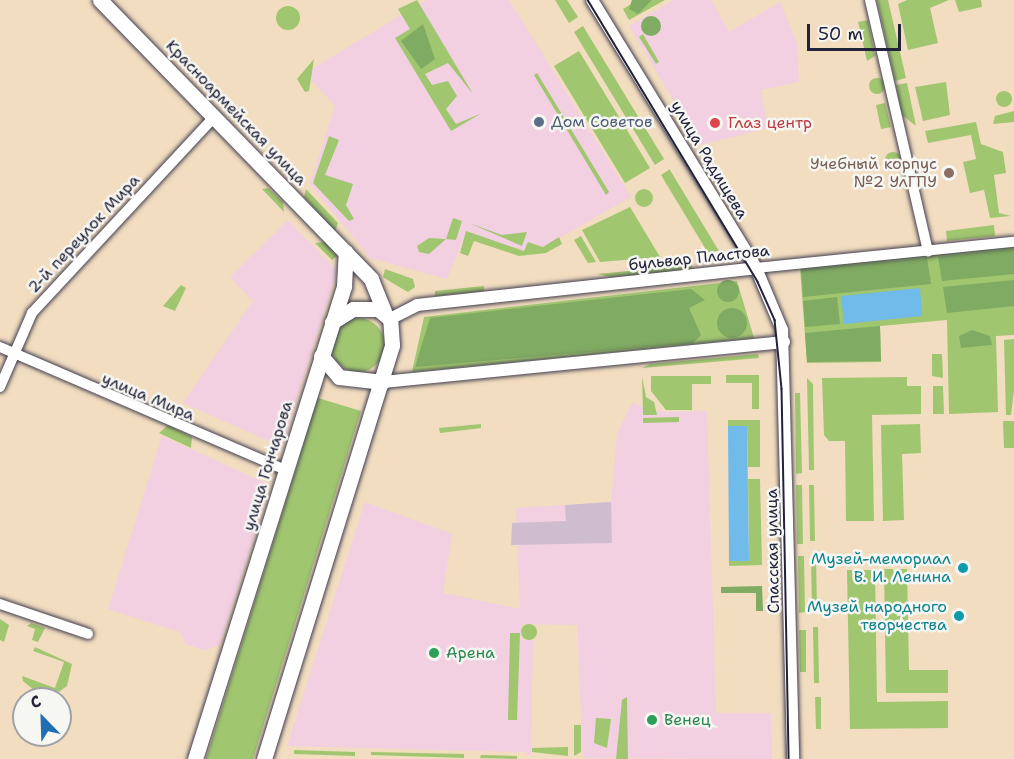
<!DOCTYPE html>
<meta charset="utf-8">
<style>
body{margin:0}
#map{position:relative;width:1014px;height:759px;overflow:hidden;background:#f2ddc0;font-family:"Shantell Sans",sans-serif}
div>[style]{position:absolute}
.built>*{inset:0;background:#f2cfe1}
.industrial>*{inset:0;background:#cfbdcf}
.green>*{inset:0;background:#a1c670}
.round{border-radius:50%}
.forest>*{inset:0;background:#80ab62}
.water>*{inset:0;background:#70bbe9}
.roads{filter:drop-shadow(0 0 2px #413e4f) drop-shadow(0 0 2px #413e4f)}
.minor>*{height:10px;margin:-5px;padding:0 5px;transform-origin:5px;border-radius:5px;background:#fff}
.tertiary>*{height:12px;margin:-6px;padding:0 6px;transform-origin:6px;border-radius:6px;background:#fff}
.secondary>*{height:15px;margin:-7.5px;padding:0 7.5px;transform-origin:7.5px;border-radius:7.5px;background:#fff}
.tram>*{height:1.5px;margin:-0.75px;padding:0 0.75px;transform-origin:0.75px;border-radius:0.75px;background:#22223b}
.dots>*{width:16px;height:16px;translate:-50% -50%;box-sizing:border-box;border:3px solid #f6f6f2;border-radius:50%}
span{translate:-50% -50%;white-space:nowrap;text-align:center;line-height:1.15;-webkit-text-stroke:5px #f6f6f2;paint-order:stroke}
.street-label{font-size:16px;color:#22223b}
.service-label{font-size:16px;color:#4e5e75}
.left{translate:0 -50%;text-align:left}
.health-label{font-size:16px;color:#be3a42}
.education-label{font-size:16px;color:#785e54}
.right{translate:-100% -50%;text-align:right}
.culture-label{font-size:16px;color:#0d838f}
.leisure-label{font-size:16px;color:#27864d}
.north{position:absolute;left:12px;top:687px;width:60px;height:60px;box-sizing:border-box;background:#f6f6f2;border:2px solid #a1a1a9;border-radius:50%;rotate:337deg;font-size:16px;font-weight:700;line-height:24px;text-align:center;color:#22223b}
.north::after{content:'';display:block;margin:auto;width:21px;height:27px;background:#1f6fb2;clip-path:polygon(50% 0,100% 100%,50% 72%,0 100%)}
.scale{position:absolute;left:807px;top:24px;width:94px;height:27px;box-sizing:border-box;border:3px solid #22223b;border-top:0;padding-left:8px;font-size:18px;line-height:21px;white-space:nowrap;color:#22223b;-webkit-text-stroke:4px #f6f6f2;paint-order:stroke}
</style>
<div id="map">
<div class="built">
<div style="clip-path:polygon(426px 0,509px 0,631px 197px,543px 247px,528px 242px,524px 251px,508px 245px,506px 250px,465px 236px,447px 279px,370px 258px,310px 184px,335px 106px,305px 73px)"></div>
<div style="clip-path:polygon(674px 0,711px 0,729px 32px,780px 2px,797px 43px,799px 82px,761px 90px,768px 128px,700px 145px,629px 26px)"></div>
<div style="clip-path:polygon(288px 220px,337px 271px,282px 447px,183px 403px,253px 301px,230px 277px)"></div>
<div style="clip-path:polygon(632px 403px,663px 412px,707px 411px,716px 713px,771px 713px,772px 759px,583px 758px,577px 625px,521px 624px,521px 640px,533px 640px,531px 757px,524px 752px,287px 746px,365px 502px,452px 534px,443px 593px,520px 609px,516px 508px,611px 502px,617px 434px)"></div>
<div style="clip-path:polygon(162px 436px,270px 485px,220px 645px,205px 650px,185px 644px,180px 632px,108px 609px)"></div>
</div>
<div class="industrial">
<div style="clip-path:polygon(611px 502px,612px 543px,511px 545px,512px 523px,566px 521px,565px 505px)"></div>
</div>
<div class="green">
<div style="clip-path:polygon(417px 0,473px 94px,448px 63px,425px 74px,432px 85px,448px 81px,457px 96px,446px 109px,456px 124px,482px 113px,451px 131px,395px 38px,410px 29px,398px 9px)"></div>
<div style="clip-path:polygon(555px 0,567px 0,578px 17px,569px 23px)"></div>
<div style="clip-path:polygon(638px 0,665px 0,629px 20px,623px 9px)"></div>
<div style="clip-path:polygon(877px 0,888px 0,906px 78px,895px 81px)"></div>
<div style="clip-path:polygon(907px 0,949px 0,930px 8px,938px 43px,908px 50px,898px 4px)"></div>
<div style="clip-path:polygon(955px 0,981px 0,982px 7px,959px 12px)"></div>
<div class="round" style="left:276px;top:6px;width:24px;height:24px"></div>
<div style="clip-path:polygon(868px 20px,875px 56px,867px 61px,858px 22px)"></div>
<div style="clip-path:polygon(583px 26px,664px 159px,655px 165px,574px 32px)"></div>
<div style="clip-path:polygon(643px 34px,659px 62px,656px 64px,639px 37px)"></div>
<div style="clip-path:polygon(579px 51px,650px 168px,625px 183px,554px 66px)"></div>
<div style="clip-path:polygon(314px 59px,309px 91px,305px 92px,297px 79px)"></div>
<div style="clip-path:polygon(537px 73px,609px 192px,606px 195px,534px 75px)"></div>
<div class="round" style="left:869px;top:78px;width:16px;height:16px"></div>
<div style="clip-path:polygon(946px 82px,950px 115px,923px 121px,915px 87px)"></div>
<div style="clip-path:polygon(907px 83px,916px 126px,902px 115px,896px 85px)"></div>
<div class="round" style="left:996px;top:91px;width:16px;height:16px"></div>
<div style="clip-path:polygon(885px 103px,891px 127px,881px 129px,876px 105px)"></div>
<div style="clip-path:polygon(1014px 111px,1014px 122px,993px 124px,995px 116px)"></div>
<div style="clip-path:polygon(976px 122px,981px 144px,1003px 152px,1006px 173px,994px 175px,999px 213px,1011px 216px,990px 218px,984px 190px,970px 193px,963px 162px,976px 159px,971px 135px,928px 143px,925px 131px)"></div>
<div style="clip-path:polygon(329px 136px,339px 140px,325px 175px,353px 184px,346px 205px,354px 219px,349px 221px,313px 183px)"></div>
<div class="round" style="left:885px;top:152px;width:16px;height:16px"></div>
<div style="clip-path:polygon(670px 169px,670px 170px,719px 251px,708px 253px,661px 175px)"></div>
<div style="clip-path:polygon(268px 188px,283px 202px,284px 212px,262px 189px)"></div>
<div style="clip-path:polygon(306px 189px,338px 223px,335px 231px,304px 197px)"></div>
<div class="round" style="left:635px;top:189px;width:18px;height:18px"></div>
<div style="clip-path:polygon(630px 207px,660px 257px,600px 262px,582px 230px)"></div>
<div style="clip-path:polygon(453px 218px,462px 221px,456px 240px,446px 239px,429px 254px,419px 252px,417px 246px,429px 238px,446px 239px)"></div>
<div style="clip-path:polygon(469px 223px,502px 235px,527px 232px,522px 246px)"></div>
<div style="clip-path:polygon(994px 225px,995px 236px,947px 241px,946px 231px)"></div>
<div style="clip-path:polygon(466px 231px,524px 251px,528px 242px,543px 247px,559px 237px,562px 244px,546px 253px,519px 256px,474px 241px,468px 256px,460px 253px)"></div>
<div style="clip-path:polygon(581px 236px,596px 262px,588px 263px,574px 240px)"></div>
<div style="clip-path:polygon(325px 242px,338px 255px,332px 260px,315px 243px)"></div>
<div style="clip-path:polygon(1014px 247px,1014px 335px,996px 336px,998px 412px,949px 414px,947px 320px,880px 326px,881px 362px,807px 363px,800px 268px)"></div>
<div style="clip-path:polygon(692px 265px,692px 270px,611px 277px,597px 274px)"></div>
<div style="clip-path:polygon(385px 269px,413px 279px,415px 287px,408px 292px,394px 284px,383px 277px)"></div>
<div style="clip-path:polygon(737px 281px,754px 338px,412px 372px,424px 317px)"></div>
<div style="clip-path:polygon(181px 285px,186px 288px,175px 311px,163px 306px)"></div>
<div style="clip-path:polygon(484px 286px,484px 291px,435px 296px,435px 291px)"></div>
<div class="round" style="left:331px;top:318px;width:54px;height:54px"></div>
<div style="clip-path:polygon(1014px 339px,1014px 391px,1011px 415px,1006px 415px,1004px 340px)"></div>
<div style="clip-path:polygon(758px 354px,759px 358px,642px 368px,650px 364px)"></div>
<div style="clip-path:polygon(932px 354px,942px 354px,943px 378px,932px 376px)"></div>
<div style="clip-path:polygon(726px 375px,759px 375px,759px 409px,752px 409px,752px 383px,726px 383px)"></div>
<div style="clip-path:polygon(642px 376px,646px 397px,654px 402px,657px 415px,643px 415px)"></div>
<div style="clip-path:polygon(651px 376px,711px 376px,711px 384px,692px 384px,692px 410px,666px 410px,651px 391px)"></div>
<div style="clip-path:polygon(907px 377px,907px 386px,921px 386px,921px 414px,872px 415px,874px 521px,846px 521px,845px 441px,829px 441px,824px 435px,822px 378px)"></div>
<div style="clip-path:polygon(807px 378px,813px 384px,814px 470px,809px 470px)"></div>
<div style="clip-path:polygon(933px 386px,943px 386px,944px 414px,933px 414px)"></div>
<div style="clip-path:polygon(795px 393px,800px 393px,802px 473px,796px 474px)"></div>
<div style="clip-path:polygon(318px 398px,361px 411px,253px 759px,206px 759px)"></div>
<div style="clip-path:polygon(679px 417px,679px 422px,643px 423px,643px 418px)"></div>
<div style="clip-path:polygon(728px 420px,760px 420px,760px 467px,748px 467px,747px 426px,728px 426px)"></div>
<div style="clip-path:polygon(1003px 421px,1014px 421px,1014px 448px,1004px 448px)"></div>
<div style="clip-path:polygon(481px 424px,481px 428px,440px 433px,439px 428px)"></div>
<div style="clip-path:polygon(920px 424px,921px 453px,902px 454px,904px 520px,883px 521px,881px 425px)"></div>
<div style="clip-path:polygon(168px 425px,192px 437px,191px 448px,159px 433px)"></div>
<div style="clip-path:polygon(748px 479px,760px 479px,762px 565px,729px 566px,729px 561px,749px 560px)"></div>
<div style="clip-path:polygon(796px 485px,802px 485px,803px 544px,797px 544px)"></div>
<div style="clip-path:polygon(809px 485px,814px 485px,815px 541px,810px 541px)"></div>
<div style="clip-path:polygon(798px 556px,804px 556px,805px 612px,799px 613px)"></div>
<div style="clip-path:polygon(811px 556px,816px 556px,817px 612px,812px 612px)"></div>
<div style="clip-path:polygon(884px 569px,907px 569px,909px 670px,948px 670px,948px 693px,886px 693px)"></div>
<div style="clip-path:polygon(847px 570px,875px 570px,877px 702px,948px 701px,948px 728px,850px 729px)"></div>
<div style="clip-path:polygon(0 619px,9px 625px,4px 642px,0 640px)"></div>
<div style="clip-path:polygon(31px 623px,45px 628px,38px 642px,32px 640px,35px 629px,27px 626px)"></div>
<div class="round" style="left:521px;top:624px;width:16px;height:16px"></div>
<div style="clip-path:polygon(813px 627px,818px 627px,819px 683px,814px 683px)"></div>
<div style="clip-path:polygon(799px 630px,806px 630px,806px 672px,800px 672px)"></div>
<div style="clip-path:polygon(510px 633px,520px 633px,517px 720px,508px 720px)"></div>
<div style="clip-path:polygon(35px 647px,72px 664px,67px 686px,56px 694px,34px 690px,23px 681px,22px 676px,55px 688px,64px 662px,33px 651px)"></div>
<div style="clip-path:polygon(627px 697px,628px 759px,616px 759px,622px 700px)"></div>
<div style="clip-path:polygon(815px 697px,821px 697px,821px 729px,816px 729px)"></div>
<div style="clip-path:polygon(596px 718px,611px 719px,607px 748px,594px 743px)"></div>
<div style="clip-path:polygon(574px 725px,581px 725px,581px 752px,574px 756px)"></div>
<div style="clip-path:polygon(568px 747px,568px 756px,532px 752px,532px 748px)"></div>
<div style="clip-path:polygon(294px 750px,355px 752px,355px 756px,294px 754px)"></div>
<div style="clip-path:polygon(371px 752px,464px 754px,464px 758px,371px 755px)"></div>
<div style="clip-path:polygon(481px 755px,517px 756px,517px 759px,480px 758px)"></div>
</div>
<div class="forest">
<div style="clip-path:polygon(632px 0,652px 0,638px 14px,629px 9px)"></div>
<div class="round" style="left:641px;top:16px;width:20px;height:20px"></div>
<div style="clip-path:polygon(423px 24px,435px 59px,421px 69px,401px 41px)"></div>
<div style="clip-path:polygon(1014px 249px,1014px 274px,942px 281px,938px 257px)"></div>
<div style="clip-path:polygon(927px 258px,931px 284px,803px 297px,801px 270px)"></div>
<div style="clip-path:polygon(1014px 280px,1014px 306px,947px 313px,943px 287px)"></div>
<div class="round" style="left:717px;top:280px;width:22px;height:22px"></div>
<div style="clip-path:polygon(691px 289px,705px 300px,689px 308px,701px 335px,693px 343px,415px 367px,430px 318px)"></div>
<div style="clip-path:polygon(837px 297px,840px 324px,805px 327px,803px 301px)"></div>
<div class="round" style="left:717px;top:308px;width:30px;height:30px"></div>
<div style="clip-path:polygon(880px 326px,881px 361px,807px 362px,805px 333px)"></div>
<div style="clip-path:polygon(972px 330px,990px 336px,992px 345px,961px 348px,959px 336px)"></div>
<div style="clip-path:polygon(762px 586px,763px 611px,756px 611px,756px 593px,721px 593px,721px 587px)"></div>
</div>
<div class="water">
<div style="clip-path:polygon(920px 288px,922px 316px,844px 324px,841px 296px)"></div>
<div style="clip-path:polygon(728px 426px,747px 426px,749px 561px,729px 561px)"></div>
</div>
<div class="roads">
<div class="minor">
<div style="left:870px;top:0;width:258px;rotate:77deg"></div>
<div style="left:756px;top:268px;width:259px;rotate:-5.8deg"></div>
<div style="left:0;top:347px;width:311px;rotate:23.3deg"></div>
<div style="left:0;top:387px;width:81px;rotate:-66.6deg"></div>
<div style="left:32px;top:313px;width:267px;rotate:-47.1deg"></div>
<div style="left:0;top:604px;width:93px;rotate:18.8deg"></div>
</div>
<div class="tertiary">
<div style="left:592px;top:0;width:314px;rotate:58.5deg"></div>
<div style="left:756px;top:268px;width:67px;rotate:67.2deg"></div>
<div style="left:782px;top:330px;width:429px;rotate:88.5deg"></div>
<div style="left:390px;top:319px;width:30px;rotate:-27deg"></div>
<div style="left:417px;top:305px;width:341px;rotate:-6.2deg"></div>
<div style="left:383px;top:382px;width:403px;rotate:-5.7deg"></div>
</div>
<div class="secondary">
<div style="left:100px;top:0;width:389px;rotate:45.8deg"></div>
<div style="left:371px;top:279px;width:35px;rotate:68deg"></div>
<div style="left:321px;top:356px;width:28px;rotate:49deg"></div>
<div style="left:339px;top:377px;width:44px;rotate:6.5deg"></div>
<div style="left:195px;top:759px;width:496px;rotate:-72.5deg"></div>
<div style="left:344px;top:286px;width:34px;rotate:-87deg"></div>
<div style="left:264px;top:759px;width:433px;rotate:-72.8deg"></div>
<div style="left:392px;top:345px;width:26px;rotate:-94deg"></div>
<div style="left:390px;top:319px;width:16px;rotate:-140deg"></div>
<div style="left:378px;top:309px;width:25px;rotate:180deg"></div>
<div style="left:353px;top:309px;width:25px;rotate:148deg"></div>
</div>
</div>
<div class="tram">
<div style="left:588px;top:0;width:329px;rotate:58.9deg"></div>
<div style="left:758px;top:282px;width:42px;rotate:65.9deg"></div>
<div style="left:775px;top:320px;width:69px;rotate:84.2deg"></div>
<div style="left:782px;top:389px;width:370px;rotate:88.9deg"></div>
</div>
<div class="dots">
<div style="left:539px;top:122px;background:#5c6f8a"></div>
<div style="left:715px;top:123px;background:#e0444e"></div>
<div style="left:949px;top:173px;background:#8d6e63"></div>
<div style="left:963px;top:568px;background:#0f9aa8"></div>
<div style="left:959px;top:616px;background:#0f9aa8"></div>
<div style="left:434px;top:653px;background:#2e9e5b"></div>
<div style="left:652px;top:720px;background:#2e9e5b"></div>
</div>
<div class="street-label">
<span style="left:236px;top:113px;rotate:46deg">Красноармейская улица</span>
<span style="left:709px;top:160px;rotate:59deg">улица Радищева</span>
<span style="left:84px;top:234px;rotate:-47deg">2-й переулок Мира</span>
<span style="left:699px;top:258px;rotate:-6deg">бульвар Пластова</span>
<span style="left:148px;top:397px;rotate:23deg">улица Мира</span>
<span style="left:268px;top:466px;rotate:-73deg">улица Гончарова</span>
<span style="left:773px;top:551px;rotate:-91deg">Спасская улица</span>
</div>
<div class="service-label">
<span class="left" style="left:551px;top:122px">Дом Советов</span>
</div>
<div class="health-label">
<span class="left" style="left:728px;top:123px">Глаз центр</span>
</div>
<div class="education-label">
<span class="right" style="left:937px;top:173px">Учебный корпус<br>№2 УлГПУ</span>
</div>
<div class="culture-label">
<span class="right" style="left:951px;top:568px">Музей-мемориал<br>В. И. Ленина</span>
<span class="right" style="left:947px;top:616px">Музей народного<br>творчества</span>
</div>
<div class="leisure-label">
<span class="left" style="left:446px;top:653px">Арена</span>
<span class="left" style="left:664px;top:720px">Венец</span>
</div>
<div class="north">С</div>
<div class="scale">50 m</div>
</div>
